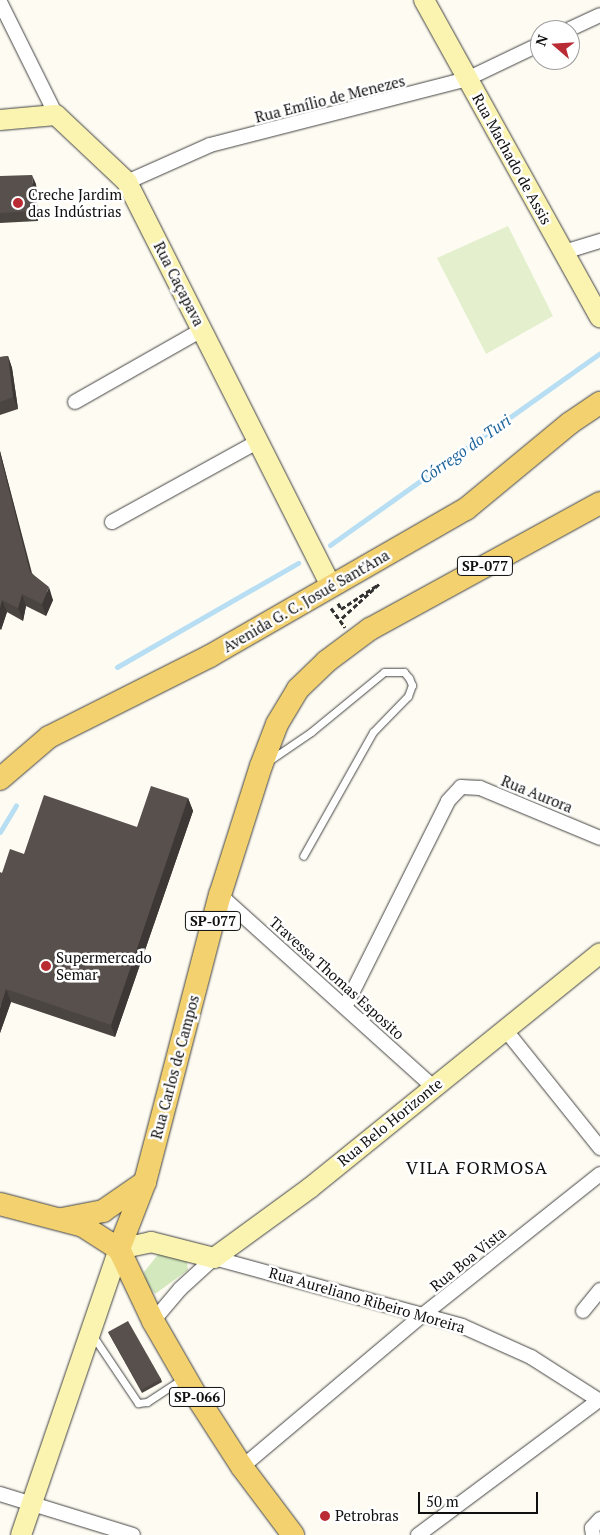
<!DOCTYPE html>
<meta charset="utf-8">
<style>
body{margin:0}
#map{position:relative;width:600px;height:1535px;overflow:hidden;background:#fefcf2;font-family:"PT Serif",serif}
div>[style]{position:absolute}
.green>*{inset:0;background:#d3e8bc}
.pitch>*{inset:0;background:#e4efce}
.stream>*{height:5px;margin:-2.5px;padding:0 2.5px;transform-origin:2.5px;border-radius:2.5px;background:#b8def4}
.path>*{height:3px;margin-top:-1.5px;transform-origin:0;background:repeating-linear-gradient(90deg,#313131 0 5px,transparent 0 7.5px)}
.roads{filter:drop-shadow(0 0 1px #424242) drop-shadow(0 0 1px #424242)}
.lane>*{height:7px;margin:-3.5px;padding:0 3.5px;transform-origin:3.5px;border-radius:3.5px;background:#fff}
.street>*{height:14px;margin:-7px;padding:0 7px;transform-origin:7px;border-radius:7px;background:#fff}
.secondary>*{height:20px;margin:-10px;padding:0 10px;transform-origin:10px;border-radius:10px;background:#fbf3b0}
.primary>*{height:22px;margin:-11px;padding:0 11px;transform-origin:11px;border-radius:11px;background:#f2d16e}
.wall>*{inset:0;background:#4b4541}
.shaded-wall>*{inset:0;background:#3d3835}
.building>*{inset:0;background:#57504c}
.dots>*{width:14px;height:14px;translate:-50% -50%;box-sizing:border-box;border:2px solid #fff;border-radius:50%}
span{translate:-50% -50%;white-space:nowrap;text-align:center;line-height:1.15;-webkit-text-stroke:5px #fff;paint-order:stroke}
.shield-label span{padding:1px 4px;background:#fff;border:1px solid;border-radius:4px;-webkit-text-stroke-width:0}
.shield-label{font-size:14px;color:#0f0f0f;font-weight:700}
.street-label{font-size:15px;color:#0f0f0f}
.poi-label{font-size:15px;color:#0f0f0f}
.left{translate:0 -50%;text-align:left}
.water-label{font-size:16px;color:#1d659c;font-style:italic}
.quarter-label{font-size:18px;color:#0f0f0f;letter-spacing:1px}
.north{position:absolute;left:530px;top:20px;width:50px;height:50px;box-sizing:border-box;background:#fff;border:1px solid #9f9f9f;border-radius:50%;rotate:289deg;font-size:14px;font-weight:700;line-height:20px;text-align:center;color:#0f0f0f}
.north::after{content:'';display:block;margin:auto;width:18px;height:22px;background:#ba2c34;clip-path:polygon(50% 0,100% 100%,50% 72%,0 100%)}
.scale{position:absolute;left:418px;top:1492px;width:120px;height:22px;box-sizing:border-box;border:2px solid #0f0f0f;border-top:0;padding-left:6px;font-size:15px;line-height:18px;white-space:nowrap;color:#0f0f0f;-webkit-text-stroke:4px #fff;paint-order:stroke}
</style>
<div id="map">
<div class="green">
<div style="clip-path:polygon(160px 1252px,187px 1261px,188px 1270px,155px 1294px,146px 1283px,144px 1272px)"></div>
</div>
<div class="pitch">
<div style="clip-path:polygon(508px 226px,553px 316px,486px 354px,437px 258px)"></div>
</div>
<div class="stream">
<div style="left:330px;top:545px;width:331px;rotate:-35.4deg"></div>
<div style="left:117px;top:667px;width:209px;rotate:-29.9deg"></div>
<div style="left:0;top:832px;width:31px;rotate:-59deg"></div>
</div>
<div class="path">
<div style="left:338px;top:603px;width:7px;rotate:63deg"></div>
<div style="left:341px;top:609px;width:45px;rotate:-33.3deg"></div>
<div style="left:379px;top:584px;width:52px;rotate:137.4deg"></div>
<div style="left:331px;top:608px;width:24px;rotate:54deg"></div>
</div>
<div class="roads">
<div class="lane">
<div style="left:270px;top:760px;width:50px;rotate:-34.3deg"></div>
<div style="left:311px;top:732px;width:94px;rotate:-39.4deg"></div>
<div style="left:384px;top:672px;width:20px"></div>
<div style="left:404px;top:672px;width:8px;rotate:50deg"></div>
<div style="left:409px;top:678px;width:8px;rotate:67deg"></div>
<div style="left:412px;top:685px;width:12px;rotate:110deg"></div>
<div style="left:408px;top:696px;width:50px;rotate:134.2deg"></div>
<div style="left:373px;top:732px;width:142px;rotate:119.4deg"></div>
<div style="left:93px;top:1336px;width:81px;rotate:56.1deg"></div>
<div style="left:138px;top:1403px;width:9px;rotate:-6deg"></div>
<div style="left:147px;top:1402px;width:42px;rotate:-33.3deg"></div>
</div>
<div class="street">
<div style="left:0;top:2px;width:126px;rotate:63.6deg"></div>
<div style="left:568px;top:30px;width:35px;rotate:-25deg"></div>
<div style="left:127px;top:182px;width:91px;rotate:-24deg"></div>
<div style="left:210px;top:145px;width:265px;rotate:-14.4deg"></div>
<div style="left:467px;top:79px;width:81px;rotate:-25.6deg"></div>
<div style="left:564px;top:252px;width:38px;rotate:-17deg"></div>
<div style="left:75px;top:402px;width:146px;rotate:-29.6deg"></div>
<div style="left:112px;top:522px;width:168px;rotate:-28.9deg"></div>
<div style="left:220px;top:895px;width:287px;rotate:42deg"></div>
<div style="left:345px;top:1007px;width:230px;rotate:-63.4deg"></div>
<div style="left:448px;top:801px;width:19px;rotate:-47deg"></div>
<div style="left:461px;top:787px;width:19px;rotate:3deg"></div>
<div style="left:480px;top:788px;width:130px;rotate:22.6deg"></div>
<div style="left:504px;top:1028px;width:154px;rotate:51.3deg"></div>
<div style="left:583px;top:1311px;width:27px;rotate:-51deg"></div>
<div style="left:153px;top:1321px;width:42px;rotate:-49.8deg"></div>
<div style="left:180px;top:1289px;width:46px;rotate:-42.4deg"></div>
<div style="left:214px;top:1258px;width:257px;rotate:15.3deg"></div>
<div style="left:462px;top:1326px;width:76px;rotate:24.2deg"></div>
<div style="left:531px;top:1357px;width:82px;rotate:32.5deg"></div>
<div style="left:242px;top:1467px;width:238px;rotate:-40.1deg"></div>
<div style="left:424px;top:1314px;width:225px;rotate:-38.5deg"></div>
<div style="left:0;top:1494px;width:139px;rotate:17.1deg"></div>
<div style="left:418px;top:1535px;width:226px;rotate:-36.7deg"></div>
<div style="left:593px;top:1535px;width:7px;rotate:-98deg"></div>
<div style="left:592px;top:1528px;width:12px;rotate:-48deg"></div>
</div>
<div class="secondary">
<div style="left:424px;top:0;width:363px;rotate:61deg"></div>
<div style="left:0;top:120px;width:56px;rotate:-5.1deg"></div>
<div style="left:56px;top:115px;width:98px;rotate:43.3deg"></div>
<div style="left:127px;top:182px;width:452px;rotate:63.2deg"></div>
<div style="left:21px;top:1535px;width:302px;rotate:-71.1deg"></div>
<div style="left:119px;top:1249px;width:33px;rotate:-12deg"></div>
<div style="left:151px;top:1242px;width:65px;rotate:14.3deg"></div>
<div style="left:214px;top:1258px;width:119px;rotate:-36.1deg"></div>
<div style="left:310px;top:1188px;width:373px;rotate:-39deg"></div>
</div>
<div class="primary">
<div style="left:0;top:779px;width:65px;rotate:-40.6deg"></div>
<div style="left:49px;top:737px;width:180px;rotate:-26.7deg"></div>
<div style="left:210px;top:656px;width:295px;rotate:-29.9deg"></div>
<div style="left:466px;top:509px;width:135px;rotate:-39.6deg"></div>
<div style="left:570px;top:423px;width:36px;rotate:-34deg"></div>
<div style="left:0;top:1204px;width:86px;rotate:14.8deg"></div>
<div style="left:83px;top:1226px;width:43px;rotate:32.6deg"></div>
<div style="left:62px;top:1219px;width:42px;rotate:-11deg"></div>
<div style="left:103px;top:1211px;width:51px;rotate:-34.6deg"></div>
<div style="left:119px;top:1249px;width:72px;rotate:-68.8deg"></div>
<div style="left:145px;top:1182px;width:297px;rotate:-75.4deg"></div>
<div style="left:220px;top:895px;width:135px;rotate:-72.4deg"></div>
<div style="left:261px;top:766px;width:45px;rotate:-69.1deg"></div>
<div style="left:277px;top:724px;width:41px;rotate:-59deg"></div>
<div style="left:298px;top:689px;width:40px;rotate:-44deg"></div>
<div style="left:327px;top:661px;width:54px;rotate:-36.7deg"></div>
<div style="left:370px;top:629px;width:262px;rotate:-28.7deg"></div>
<div style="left:119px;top:1249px;width:80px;rotate:64.7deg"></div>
<div style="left:153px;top:1321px;width:84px;rotate:60.1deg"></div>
<div style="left:195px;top:1394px;width:87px;rotate:57.2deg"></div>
<div style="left:242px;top:1467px;width:85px;rotate:53.1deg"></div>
</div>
</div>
<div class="wall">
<div style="clip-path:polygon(0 176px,36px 184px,38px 221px,0 223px)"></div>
<div style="clip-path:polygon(8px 356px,12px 368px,18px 409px,0 415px,0 357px)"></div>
<div style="clip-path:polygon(0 451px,32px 573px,53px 600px,46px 616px,26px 606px,23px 621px,7px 612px,1px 630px,0 629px)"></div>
<div style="clip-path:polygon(188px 798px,193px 811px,115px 1037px,11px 1002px,0 1033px,2px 873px,24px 854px,137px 827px)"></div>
<div style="clip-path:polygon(108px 1332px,161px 1379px,162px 1382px,142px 1393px)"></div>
</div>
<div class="shaded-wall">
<div style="clip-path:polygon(32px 175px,36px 184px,38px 221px,34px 211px)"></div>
<div style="clip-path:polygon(8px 356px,12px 368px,18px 409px,13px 397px)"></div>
<div style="clip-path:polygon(0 451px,1px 455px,34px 584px,30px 572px,0 455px)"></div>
<div style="clip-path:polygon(49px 587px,53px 600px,46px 616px,42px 604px)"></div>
<div style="clip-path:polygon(22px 594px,26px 606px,23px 621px,18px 608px)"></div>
<div style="clip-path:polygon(2px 600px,7px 612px,1px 630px,0 626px,0 608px)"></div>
<div style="clip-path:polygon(188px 798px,193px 811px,115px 1037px,111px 1025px)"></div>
<div style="clip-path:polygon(6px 989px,11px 1002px,0 1033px,0 1008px)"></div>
</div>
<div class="building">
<div style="clip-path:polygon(32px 175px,34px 211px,0 213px,0 176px)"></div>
<div style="clip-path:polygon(8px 356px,13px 397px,0 402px,0 357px)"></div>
<div style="clip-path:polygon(0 455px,30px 572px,49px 587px,42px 604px,22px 594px,18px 608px,2px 600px,0 608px)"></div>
<div style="clip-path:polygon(151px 786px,188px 798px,111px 1025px,6px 989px,0 1008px,0 872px,2px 873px,10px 849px,24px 854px,44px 795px,137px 827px)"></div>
<div style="clip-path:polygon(128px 1321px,161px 1379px,141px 1390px,108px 1332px)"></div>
</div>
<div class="dots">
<div style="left:18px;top:203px;background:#ba2c34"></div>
<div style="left:46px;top:966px;background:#ba2c34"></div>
<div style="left:325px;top:1516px;background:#ba2c34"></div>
</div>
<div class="shield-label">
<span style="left:485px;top:566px">SP-077</span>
<span style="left:213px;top:921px">SP-077</span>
<span style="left:197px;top:1397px">SP-066</span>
</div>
<div class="street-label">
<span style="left:330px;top:99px;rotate:-14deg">Rua Emílio de Menezes</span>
<span style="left:512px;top:159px;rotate:61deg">Rua Machado de Assis</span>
<span style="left:179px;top:284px;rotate:63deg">Rua Caçapava</span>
<span style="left:306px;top:601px;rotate:-30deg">Avenida G. C. Josué Sant'Ana</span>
<span style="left:537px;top:794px;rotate:22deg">Rua Aurora</span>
<span style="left:337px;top:978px;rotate:42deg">Travessa Thomas Esposito</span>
<span style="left:175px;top:1067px;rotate:-75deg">Rua Carlos de Campos</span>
<span style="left:390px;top:1122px;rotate:-39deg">Rua Belo Horizonte</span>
<span style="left:468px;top:1259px;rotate:-39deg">Rua Boa Vista</span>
<span style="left:367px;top:1300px;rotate:16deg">Rua Aureliano Ribeiro Moreira</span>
</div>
<div class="poi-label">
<span class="left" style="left:28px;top:203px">Creche Jardim<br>das Indústrias</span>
<span class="left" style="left:56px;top:966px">Supermercado<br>Semar</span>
<span class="left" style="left:335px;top:1516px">Petrobras</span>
</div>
<div class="water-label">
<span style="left:465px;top:449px;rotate:-35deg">Córrego do Turi</span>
</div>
<div class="quarter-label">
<span style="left:477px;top:1167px">VILA FORMOSA</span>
</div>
<div class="north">N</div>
<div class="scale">50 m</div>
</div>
